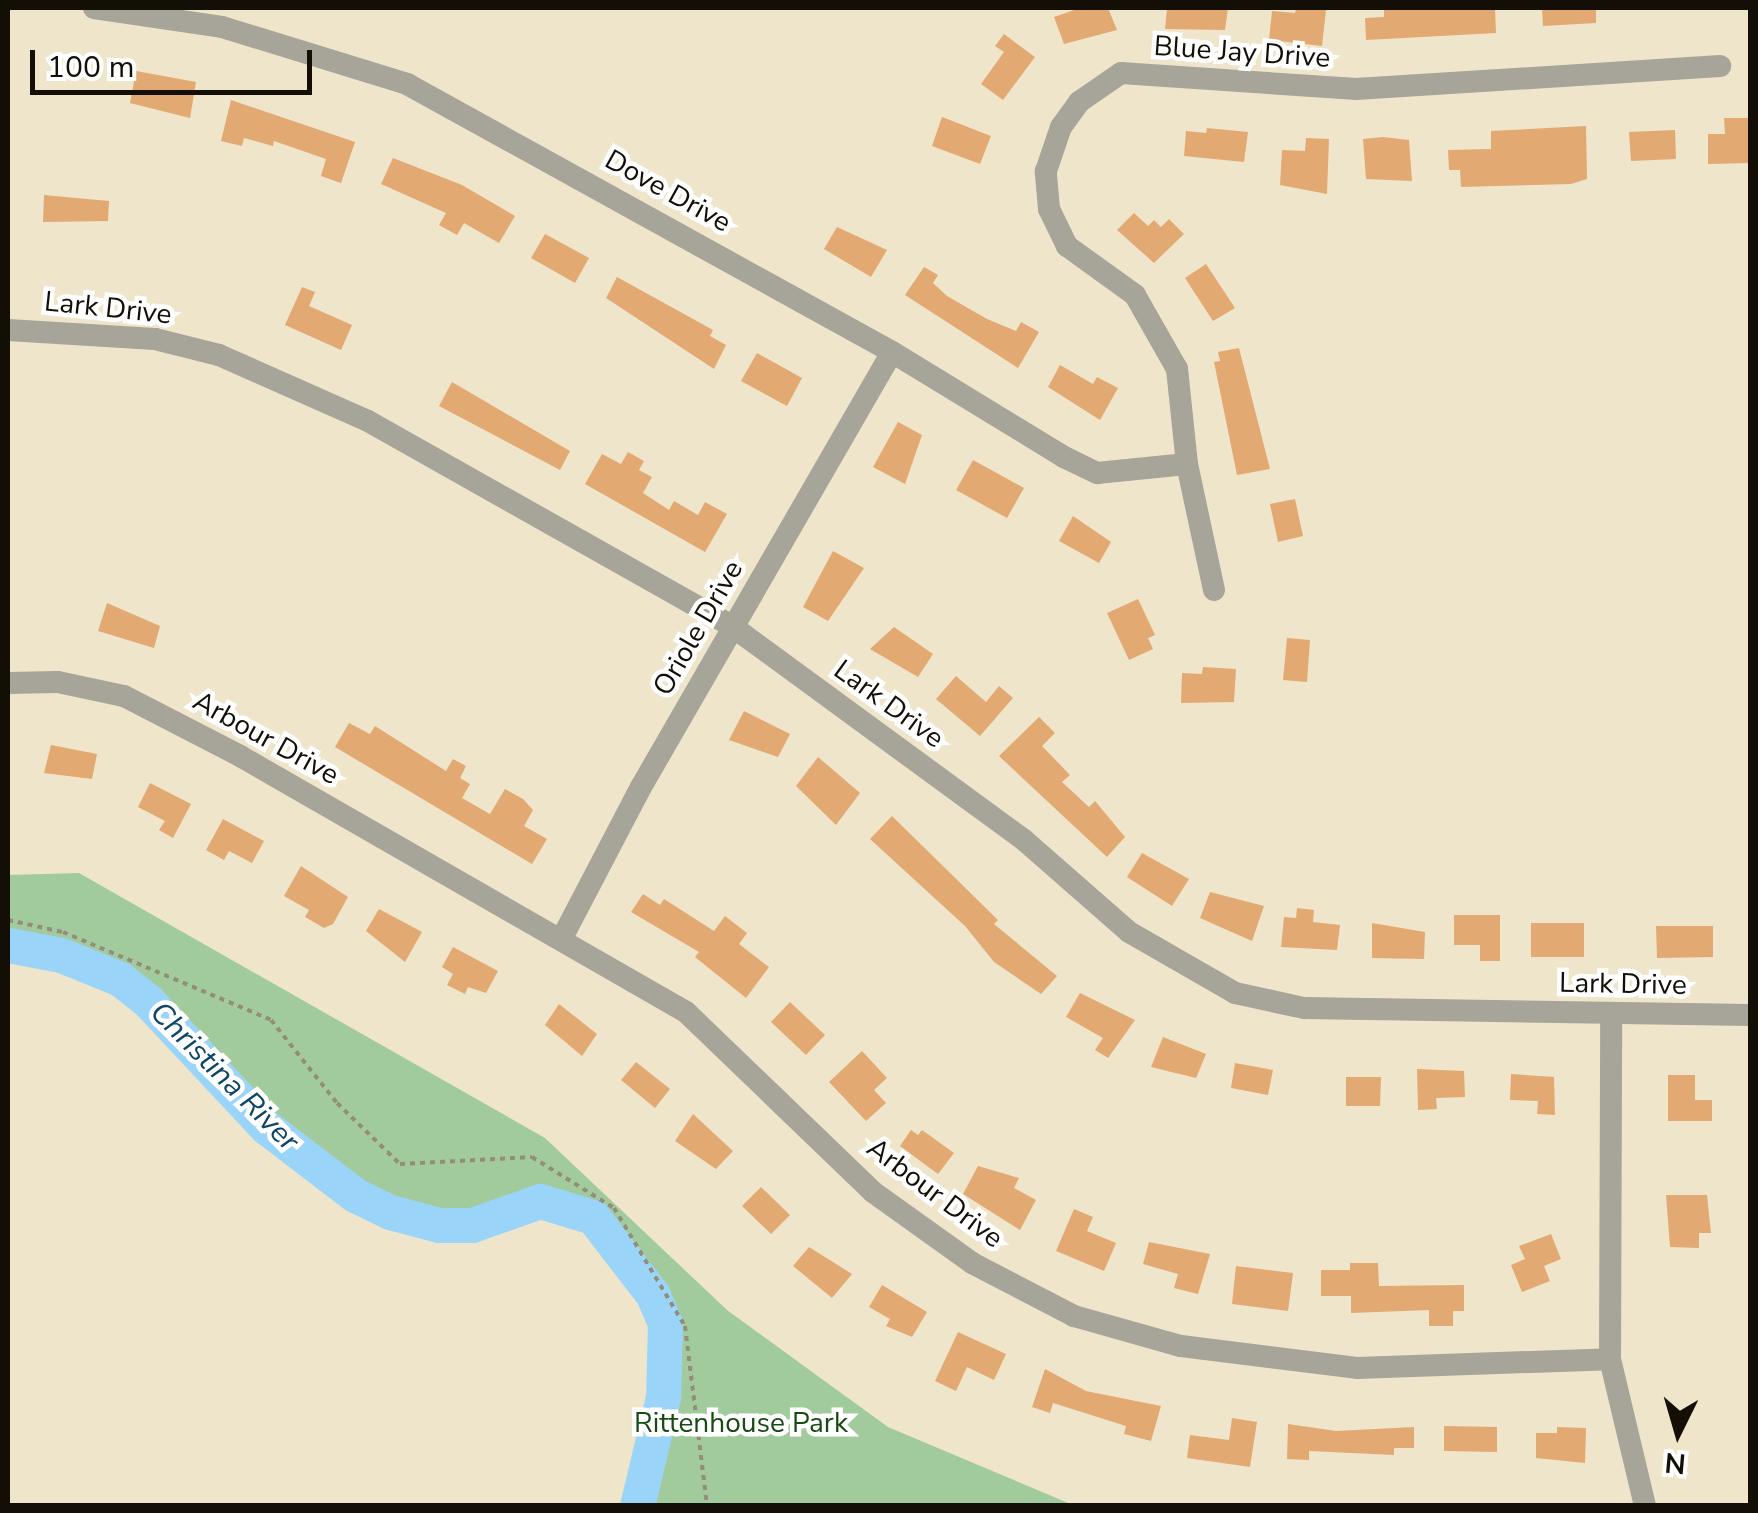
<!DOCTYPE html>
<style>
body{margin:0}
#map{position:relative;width:1758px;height:1513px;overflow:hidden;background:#eee5cb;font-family:"Nunito Sans",sans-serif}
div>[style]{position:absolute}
.green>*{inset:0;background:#a2cb9d}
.river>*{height:35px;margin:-17.5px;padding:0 17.5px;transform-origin:17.5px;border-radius:17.5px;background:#9bd4f9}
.building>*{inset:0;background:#e3a973}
.path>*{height:4px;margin-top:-2px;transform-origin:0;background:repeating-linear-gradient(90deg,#948d7a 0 5px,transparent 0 10px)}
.minor>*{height:22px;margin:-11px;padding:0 11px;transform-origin:11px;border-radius:11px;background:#a7a499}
span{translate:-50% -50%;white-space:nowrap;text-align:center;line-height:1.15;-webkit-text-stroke:9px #fff;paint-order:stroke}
.street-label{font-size:28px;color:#130f07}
.park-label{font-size:28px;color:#174b12}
.water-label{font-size:30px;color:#0e4766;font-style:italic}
.frame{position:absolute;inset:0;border:10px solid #130f07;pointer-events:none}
.north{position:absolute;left:1628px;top:1383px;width:100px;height:100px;-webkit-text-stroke:8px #fff;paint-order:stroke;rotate:185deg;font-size:28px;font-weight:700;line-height:40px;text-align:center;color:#130f07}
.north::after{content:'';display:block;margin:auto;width:35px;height:45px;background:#130f07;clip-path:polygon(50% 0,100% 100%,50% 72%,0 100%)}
.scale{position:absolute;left:30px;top:50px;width:282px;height:45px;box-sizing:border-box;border:5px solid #130f07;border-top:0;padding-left:12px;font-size:30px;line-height:35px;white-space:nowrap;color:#130f07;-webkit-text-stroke:8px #fff;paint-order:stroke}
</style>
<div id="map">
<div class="green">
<div style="clip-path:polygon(79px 873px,545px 1138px,727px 1310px,888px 1427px,1073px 1505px,637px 1505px,663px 1397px,665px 1323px,653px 1295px,593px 1217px,540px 1201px,472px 1225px,439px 1225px,355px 1195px,266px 1127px,148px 1001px,120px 979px,61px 955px,8px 945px,8px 875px)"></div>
</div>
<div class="river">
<div style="left:8px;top:945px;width:54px;rotate:10.7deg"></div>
<div style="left:61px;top:955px;width:64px;rotate:22.1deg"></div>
<div style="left:120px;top:979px;width:36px;rotate:38deg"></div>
<div style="left:148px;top:1001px;width:173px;rotate:46.9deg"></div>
<div style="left:266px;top:1127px;width:112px;rotate:37.4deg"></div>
<div style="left:355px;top:1195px;width:39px;rotate:26deg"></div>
<div style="left:390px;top:1212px;width:51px;rotate:14.9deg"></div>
<div style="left:439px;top:1225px;width:33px"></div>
<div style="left:472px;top:1225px;width:72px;rotate:-19.4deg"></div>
<div style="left:540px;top:1201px;width:55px;rotate:16.8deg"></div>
<div style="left:593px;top:1217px;width:98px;rotate:52.4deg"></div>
<div style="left:653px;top:1295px;width:30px;rotate:67deg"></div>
<div style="left:665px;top:1323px;width:74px;rotate:91.5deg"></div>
<div style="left:663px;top:1397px;width:112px;rotate:103.4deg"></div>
</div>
<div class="building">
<div style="clip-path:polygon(1080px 8px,1108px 8px,1117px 30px,1064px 44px,1054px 17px)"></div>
<div style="clip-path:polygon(1167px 8px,1228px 8px,1225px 30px,1165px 29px)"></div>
<div style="clip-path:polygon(1296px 8px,1326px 10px,1322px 46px,1269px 40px,1272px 11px,1295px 13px)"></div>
<div style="clip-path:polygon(1384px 8px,1495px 8px,1496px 33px,1366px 40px,1365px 18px,1384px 17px)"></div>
<div style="clip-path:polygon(1542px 8px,1596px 8px,1596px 23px,1543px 26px)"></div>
<div style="clip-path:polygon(1004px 34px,1035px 57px,1003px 100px,981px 84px,1004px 52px,995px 46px)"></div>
<div style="clip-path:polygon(136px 71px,196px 82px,190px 118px,130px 103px)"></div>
<div style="clip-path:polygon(231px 100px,355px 142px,341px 183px,321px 176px,326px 159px,274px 141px,273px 146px,244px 138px,242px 146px,221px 141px)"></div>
<div style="clip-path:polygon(942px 117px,991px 136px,980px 164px,932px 146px)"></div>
<div style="clip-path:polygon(1724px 118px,1750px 118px,1750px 163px,1708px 164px,1708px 134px,1725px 134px)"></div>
<div style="clip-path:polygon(1586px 126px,1587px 179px,1571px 184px,1461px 187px,1460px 170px,1449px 170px,1448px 150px,1491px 149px,1491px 131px)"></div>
<div style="clip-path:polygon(1207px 128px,1248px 132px,1244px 162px,1184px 156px,1186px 131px,1206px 133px)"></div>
<div style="clip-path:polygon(1675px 130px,1676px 159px,1631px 161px,1629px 132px)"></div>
<div style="clip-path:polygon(1383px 137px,1409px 140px,1412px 181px,1366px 179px,1363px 139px)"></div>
<div style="clip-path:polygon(1306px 138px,1329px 139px,1327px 194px,1280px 185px,1282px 150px,1305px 151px)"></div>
<div style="clip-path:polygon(393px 158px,462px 185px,515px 216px,499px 243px,464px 223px,457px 235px,439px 225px,446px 213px,381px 184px)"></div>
<div style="clip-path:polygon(44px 195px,109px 201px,108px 221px,43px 222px)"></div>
<div style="clip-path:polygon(1134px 213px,1148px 226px,1154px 220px,1161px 227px,1169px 219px,1184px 234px,1154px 263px,1117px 230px)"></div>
<div style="clip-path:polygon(837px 227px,887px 250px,871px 277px,824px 249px)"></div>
<div style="clip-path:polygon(545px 234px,589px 258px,575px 283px,531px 258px)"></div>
<div style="clip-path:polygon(1206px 264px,1235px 308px,1213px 321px,1185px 278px)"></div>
<div style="clip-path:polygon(924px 267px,938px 275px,933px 283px,947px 296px,987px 319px,1016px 331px,1021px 322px,1039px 332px,1018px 368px,905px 295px)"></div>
<div style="clip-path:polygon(617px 277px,713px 330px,710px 336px,726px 345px,714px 369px,606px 298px)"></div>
<div style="clip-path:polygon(302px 287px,315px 292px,309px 306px,352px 325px,341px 350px,285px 325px)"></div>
<div style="clip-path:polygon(1239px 348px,1270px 469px,1237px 475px,1214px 362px,1220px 361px,1218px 352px)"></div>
<div style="clip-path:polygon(757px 353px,802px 378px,787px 406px,741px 381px)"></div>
<div style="clip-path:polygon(1060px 365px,1093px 384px,1097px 377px,1118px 388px,1100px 420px,1048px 387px)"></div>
<div style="clip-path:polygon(452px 382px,570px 451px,560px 470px,439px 406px)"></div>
<div style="clip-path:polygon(898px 422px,922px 435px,905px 484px,873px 467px)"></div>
<div style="clip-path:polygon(628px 452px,644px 461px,639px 470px,652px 477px,643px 493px,669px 510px,674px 501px,698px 515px,705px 502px,727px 514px,705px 552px,585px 484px,602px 454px,621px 464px)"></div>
<div style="clip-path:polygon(973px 460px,1024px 488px,1007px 518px,956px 490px)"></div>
<div style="clip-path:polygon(1295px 499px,1303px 536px,1278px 542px,1270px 504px)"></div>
<div style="clip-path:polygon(1073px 516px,1111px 542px,1099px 563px,1059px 541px)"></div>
<div style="clip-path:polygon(833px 551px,864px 568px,828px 621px,803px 607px)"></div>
<div style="clip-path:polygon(1138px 599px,1155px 635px,1148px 638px,1153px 649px,1129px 660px,1107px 613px)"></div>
<div style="clip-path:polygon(107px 603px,160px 626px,154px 648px,98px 631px)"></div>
<div style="clip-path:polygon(894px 627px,933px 654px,918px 677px,870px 649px)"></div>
<div style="clip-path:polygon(1287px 638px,1310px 640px,1307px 682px,1283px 680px)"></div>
<div style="clip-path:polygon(1203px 667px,1236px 669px,1234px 702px,1181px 703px,1182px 673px,1202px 674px)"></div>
<div style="clip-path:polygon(956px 676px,986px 702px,999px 686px,1013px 698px,980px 736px,936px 699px)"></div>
<div style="clip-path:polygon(744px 711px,790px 734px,778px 757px,729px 740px)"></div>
<div style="clip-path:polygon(1039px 717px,1055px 733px,1042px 746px,1070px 775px,1062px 782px,1089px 807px,1095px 801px,1125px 837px,1107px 857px,999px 756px)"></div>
<div style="clip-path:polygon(349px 723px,370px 734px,375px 726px,446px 771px,453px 759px,466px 766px,460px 778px,470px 784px,462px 798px,490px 814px,505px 789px,523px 799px,533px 810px,524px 826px,547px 839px,532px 864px,335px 747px)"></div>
<div style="clip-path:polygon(51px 745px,97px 754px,92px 779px,44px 773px)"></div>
<div style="clip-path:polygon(818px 757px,860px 793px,836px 825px,796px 786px)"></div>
<div style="clip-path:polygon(150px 783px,191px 804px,173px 838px,159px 830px,165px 821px,138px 807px)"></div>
<div style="clip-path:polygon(892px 816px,998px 920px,994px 924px,1057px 976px,1041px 994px,994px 962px,965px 926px,870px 839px)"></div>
<div style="clip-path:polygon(223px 819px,264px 841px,252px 863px,229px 851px,224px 860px,206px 850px)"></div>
<div style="clip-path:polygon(1142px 853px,1189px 879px,1172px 906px,1127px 877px)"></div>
<div style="clip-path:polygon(301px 866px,348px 897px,333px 924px,324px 928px,305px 917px,309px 910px,284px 896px)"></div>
<div style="clip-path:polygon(1210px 892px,1264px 906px,1252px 941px,1200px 918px)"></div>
<div style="clip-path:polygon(643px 894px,660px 905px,664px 899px,714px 931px,725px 916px,747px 933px,739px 944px,769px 967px,746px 998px,695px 957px,699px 952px,631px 912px)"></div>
<div style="clip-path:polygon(1297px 908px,1314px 910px,1313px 922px,1340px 925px,1337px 950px,1281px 947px,1284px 917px,1296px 918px)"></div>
<div style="clip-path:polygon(379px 909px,422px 932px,405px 962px,366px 931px)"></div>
<div style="clip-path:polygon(1454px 915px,1500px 915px,1500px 961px,1480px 961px,1480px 945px,1454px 945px)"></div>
<div style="clip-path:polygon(1372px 923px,1425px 932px,1424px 959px,1372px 958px)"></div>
<div style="clip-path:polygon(1531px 923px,1584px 923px,1584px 957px,1531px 957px)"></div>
<div style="clip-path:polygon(1656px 926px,1713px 926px,1713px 957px,1657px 958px)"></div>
<div style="clip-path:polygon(453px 947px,498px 971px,486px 993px,468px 987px,465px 994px,447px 985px,453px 974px,442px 967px)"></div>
<div style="clip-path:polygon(1080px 993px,1135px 1020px,1108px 1058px,1095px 1050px,1103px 1038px,1066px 1017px)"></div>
<div style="clip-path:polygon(790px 1002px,825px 1035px,806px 1055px,771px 1022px)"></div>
<div style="clip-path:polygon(559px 1004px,597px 1034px,582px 1056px,545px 1025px)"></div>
<div style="clip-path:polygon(1163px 1037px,1206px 1054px,1196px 1078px,1151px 1067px)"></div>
<div style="clip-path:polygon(862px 1051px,887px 1078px,874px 1090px,886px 1103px,866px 1121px,829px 1082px)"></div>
<div style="clip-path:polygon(636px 1062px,670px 1089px,655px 1108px,621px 1080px)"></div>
<div style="clip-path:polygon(1235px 1063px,1273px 1070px,1268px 1095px,1231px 1088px)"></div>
<div style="clip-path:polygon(1417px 1069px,1464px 1071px,1465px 1097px,1436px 1098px,1437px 1109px,1418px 1110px)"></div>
<div style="clip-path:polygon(1511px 1074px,1554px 1077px,1555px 1115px,1537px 1114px,1538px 1101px,1510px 1100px)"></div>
<div style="clip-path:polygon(1668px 1075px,1695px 1075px,1695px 1100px,1712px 1100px,1712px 1121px,1668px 1121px)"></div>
<div style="clip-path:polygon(1346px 1077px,1381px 1077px,1380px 1106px,1346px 1106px)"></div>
<div style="clip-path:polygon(693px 1114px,733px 1151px,716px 1169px,675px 1141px)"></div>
<div style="clip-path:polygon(911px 1130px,918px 1135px,922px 1130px,954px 1153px,938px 1174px,900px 1146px)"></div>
<div style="clip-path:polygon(978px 1166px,1019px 1178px,1014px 1188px,1036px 1200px,1020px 1230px,963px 1194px)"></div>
<div style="clip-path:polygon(761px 1187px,790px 1215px,771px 1234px,742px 1206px)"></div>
<div style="clip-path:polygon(1666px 1195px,1707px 1195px,1711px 1233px,1699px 1233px,1699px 1248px,1670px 1247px)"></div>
<div style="clip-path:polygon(1074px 1209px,1093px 1217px,1087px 1231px,1116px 1243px,1104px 1271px,1056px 1251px)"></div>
<div style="clip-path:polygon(1551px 1234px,1561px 1259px,1544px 1266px,1550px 1281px,1522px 1292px,1511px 1265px,1525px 1259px,1519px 1246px)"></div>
<div style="clip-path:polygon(1149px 1242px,1210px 1254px,1198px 1294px,1174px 1288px,1178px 1274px,1143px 1264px)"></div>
<div style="clip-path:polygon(809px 1247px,852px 1274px,832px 1298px,793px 1266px)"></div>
<div style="clip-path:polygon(1350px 1263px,1378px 1263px,1379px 1286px,1464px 1285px,1464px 1311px,1453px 1311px,1453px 1326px,1429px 1326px,1429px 1310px,1351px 1313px,1351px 1296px,1321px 1296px,1321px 1270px,1350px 1270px)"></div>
<div style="clip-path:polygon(1236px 1266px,1293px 1273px,1288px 1311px,1232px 1304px)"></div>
<div style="clip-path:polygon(882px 1285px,927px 1312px,912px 1337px,886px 1326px,890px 1319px,869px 1307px)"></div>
<div style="clip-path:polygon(958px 1332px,1006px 1354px,994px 1380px,967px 1367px,956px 1391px,935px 1381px)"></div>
<div style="clip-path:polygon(1045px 1369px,1086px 1391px,1161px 1406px,1151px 1441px,1124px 1434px,1126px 1426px,1053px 1403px,1050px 1413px,1032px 1407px)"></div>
<div style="clip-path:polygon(1232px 1418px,1257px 1422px,1250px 1467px,1187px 1458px,1190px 1435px,1229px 1440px)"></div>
<div style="clip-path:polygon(1288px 1424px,1336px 1431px,1414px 1427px,1414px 1448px,1394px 1448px,1394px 1455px,1309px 1451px,1309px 1460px,1287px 1459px)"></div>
<div style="clip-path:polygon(1444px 1426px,1497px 1427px,1497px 1452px,1444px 1451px)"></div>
<div style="clip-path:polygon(1557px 1427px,1586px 1428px,1585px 1463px,1536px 1458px,1536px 1433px,1557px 1433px)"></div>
</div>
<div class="path">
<div style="left:8px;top:920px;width:56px;rotate:12.3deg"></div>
<div style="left:63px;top:932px;width:226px;rotate:22.9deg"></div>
<div style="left:271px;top:1020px;width:106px;rotate:51.5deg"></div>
<div style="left:337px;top:1103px;width:88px;rotate:44.1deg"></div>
<div style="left:400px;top:1164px;width:132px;rotate:-3deg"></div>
<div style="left:532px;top:1157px;width:97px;rotate:31.9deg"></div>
<div style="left:614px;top:1208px;width:138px;rotate:59deg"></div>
<div style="left:685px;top:1326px;width:181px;rotate:83deg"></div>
</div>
<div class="minor">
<div style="left:94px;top:8px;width:129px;rotate:8.4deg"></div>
<div style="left:222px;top:27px;width:194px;rotate:17.1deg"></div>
<div style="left:407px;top:84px;width:554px;rotate:28.92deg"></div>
<div style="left:892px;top:352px;width:202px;rotate:31.4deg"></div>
<div style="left:1064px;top:457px;width:37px;rotate:26deg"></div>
<div style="left:1097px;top:473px;width:90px;rotate:-5.7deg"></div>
<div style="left:8px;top:330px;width:147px;rotate:3.5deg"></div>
<div style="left:155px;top:339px;width:66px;rotate:14deg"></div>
<div style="left:219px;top:355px;width:163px;rotate:23.9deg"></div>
<div style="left:368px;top:421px;width:419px;rotate:29.4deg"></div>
<div style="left:733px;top:627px;width:361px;rotate:36.2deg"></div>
<div style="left:1024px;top:840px;width:140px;rotate:41.2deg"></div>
<div style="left:1129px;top:932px;width:122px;rotate:29.9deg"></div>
<div style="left:1235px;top:993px;width:71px;rotate:12.3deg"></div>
<div style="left:1304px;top:1008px;width:446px;rotate:0.9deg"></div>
<div style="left:1214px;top:590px;width:129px;rotate:-102.1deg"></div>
<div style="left:1187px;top:464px;width:96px;rotate:-96deg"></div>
<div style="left:1177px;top:369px;width:85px;rotate:-119.6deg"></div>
<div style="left:1135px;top:295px;width:84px;rotate:-144.2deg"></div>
<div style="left:1067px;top:246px;width:41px;rotate:-115.9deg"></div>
<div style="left:1049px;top:209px;width:38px;rotate:-95deg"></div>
<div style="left:1046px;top:171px;width:46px;rotate:-71.2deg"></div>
<div style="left:1061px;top:127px;width:31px;rotate:-54deg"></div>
<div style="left:1079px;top:102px;width:51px;rotate:-34.6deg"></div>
<div style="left:1121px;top:73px;width:236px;rotate:3.9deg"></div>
<div style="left:1356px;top:89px;width:365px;rotate:-3.6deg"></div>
<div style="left:8px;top:683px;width:50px;rotate:-1.1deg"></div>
<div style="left:58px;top:682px;width:67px;rotate:12deg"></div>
<div style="left:124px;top:696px;width:131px;rotate:27.3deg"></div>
<div style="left:240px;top:756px;width:514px;rotate:29.86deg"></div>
<div style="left:686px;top:1012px;width:260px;rotate:43.9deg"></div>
<div style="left:873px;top:1192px;width:122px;rotate:35.6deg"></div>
<div style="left:972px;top:1263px;width:115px;rotate:27.5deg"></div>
<div style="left:1074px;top:1316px;width:111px;rotate:15.7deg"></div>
<div style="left:1181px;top:1346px;width:177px;rotate:7.1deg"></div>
<div style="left:1357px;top:1368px;width:253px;rotate:-2deg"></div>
<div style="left:1610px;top:1359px;width:345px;rotate:-89.8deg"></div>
<div style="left:562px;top:938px;width:170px;rotate:-62.4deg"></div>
<div style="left:641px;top:787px;width:502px;rotate:-60.01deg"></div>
<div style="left:1610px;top:1359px;width:151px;rotate:76.6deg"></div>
</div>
<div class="street-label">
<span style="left:1242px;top:52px;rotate:4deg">Blue Jay Drive</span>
<span style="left:668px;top:191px;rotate:29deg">Dove Drive</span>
<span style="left:108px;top:308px;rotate:6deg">Lark Drive</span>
<span style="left:698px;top:628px;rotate:-60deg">Oriole Drive</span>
<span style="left:889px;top:704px;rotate:36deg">Lark Drive</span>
<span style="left:266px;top:738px;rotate:29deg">Arbour Drive</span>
<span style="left:1623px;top:984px;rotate:1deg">Lark Drive</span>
<span style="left:935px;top:1193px;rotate:37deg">Arbour Drive</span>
</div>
<div class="park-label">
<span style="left:741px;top:1423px">Rittenhouse Park</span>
</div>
<div class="water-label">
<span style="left:224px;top:1077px;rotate:45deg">Christina River</span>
</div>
<div class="frame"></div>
<div class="north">N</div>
<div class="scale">100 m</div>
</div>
